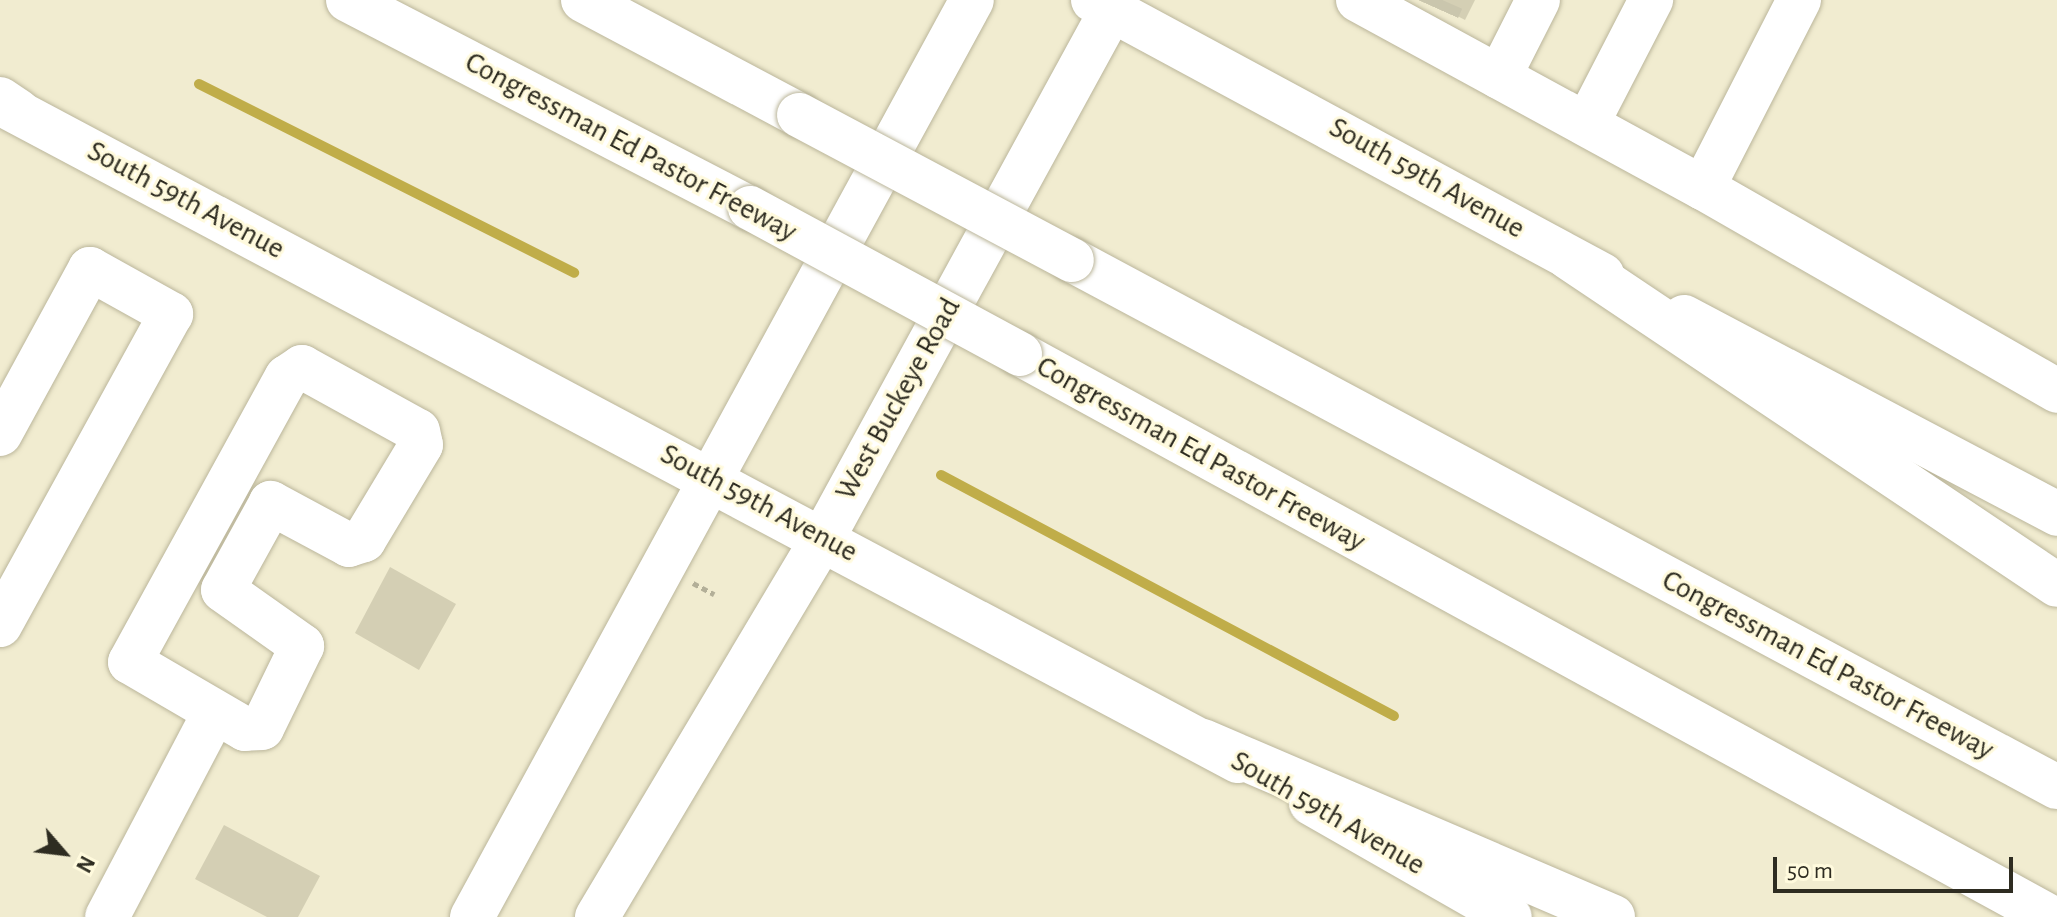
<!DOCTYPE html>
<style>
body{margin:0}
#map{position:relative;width:2057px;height:917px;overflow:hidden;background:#f1ecd0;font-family:"Alegreya Sans",sans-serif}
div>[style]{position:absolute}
.stream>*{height:10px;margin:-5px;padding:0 5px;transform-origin:5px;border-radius:5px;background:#c0ad49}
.building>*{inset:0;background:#d4cfb4}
.minor-tunnel>*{height:44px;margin-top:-22px;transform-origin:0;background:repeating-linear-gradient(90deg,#cac6ad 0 44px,transparent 0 66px)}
.path>*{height:5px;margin-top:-2.5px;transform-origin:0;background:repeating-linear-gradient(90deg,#b3af98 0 6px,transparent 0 10px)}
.roads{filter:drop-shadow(0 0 2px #bbb69b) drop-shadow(0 0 2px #bbb69b)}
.minor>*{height:44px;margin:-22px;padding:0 22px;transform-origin:22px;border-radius:22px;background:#fff}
.major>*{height:44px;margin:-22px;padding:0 22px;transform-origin:22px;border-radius:22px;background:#fff}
.highway>*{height:44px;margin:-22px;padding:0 22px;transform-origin:22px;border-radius:22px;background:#fff}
.bridges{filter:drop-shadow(0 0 2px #bbb69b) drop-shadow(0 0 2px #bbb69b)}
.highway-bridge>*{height:44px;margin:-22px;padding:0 22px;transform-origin:22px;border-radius:22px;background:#fff}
span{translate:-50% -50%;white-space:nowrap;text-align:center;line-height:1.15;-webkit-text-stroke:6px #fffadd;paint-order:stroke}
.street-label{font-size:30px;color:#2e2c21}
.north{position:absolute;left:24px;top:813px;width:80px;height:80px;-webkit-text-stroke:6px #fffadd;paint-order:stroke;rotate:118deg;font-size:22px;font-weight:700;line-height:32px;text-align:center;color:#2e2c21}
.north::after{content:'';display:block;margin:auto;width:28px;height:36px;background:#2e2c21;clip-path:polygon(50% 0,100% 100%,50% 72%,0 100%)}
.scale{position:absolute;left:1773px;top:857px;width:240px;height:36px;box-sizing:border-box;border:4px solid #2e2c21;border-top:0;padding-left:10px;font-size:24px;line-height:28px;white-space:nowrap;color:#2e2c21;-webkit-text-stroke:6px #fffadd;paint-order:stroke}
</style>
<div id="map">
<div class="stream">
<div style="left:199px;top:84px;width:420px;rotate:26.7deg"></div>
<div style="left:941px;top:475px;width:513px;rotate:28.01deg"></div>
</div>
<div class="building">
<div style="clip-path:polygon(1427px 0,1475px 0,1465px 20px)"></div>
<div style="clip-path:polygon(390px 567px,456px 604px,419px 670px,355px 633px)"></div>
<div style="clip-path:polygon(224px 825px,320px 876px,298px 917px,267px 917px,195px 879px)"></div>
</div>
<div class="minor-tunnel">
<div style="left:1438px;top:9px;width:10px;rotate:-66deg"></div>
</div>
<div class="path">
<div style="left:693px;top:583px;width:24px;rotate:28deg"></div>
</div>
<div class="roads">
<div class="minor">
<div style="left:1358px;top:0;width:393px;rotate:28.6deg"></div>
<div style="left:1799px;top:0;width:211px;rotate:117.1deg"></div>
<div style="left:1703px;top:188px;width:408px;rotate:29.8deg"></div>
<div style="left:1499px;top:77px;width:86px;rotate:-63.1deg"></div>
<div style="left:1587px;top:124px;width:140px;rotate:-62.7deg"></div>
<div style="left:302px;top:367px;width:132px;rotate:28.9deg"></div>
<div style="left:418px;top:431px;width:14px;rotate:78deg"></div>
<div style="left:421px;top:445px;width:111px;rotate:121deg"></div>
<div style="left:364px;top:540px;width:16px;rotate:162deg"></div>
<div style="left:349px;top:545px;width:89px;rotate:-151.7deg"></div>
<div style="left:271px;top:503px;width:99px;rotate:118.9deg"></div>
<div style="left:223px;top:590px;width:97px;rotate:35.3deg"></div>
<div style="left:302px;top:646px;width:91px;rotate:116deg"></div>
<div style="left:262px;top:728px;width:17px;rotate:177deg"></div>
<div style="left:245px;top:729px;width:133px;rotate:-149.8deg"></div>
<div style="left:130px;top:662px;width:325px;rotate:-61.2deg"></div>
<div style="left:287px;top:377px;width:18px;rotate:-34deg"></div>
<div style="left:0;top:434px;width:188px;rotate:-61.4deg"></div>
<div style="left:90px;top:269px;width:93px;rotate:29.1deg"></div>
<div style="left:171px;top:314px;width:355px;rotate:118.8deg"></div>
<div style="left:107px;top:917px;width:230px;rotate:-62.3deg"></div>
</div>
<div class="major">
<div style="left:1093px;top:0;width:579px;rotate:28.38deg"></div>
<div style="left:0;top:103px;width:1402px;rotate:27.99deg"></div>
<div style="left:1684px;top:317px;width:422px;rotate:27.8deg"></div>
<div style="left:1311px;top:803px;width:229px;rotate:29.8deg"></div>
<div style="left:472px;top:917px;width:1044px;rotate:-61.4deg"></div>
<div style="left:597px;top:917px;width:441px;rotate:-59.2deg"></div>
<div style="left:823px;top:538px;width:613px;rotate:-61.34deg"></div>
</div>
<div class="highway">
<div style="left:348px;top:0;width:453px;rotate:27.4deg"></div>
<div style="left:583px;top:0;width:245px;rotate:28deg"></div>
<div style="left:0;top:99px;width:22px;rotate:34deg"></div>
<div style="left:1569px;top:258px;width:587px;rotate:33.83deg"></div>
<div style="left:1072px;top:260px;width:1117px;rotate:28.15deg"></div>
<div style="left:1020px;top:354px;width:1174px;rotate:28.66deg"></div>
<div style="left:1203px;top:741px;width:446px;rotate:23.2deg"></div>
</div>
</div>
<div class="bridges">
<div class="highway-bridge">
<div style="left:799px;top:115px;width:309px;rotate:28deg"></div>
<div style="left:750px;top:208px;width:307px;rotate:28.4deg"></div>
</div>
</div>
<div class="street-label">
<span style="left:631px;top:147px;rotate:28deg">Congressman Ed Pastor Freeway</span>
<span style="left:1427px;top:178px;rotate:29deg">South 59th Avenue</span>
<span style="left:186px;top:200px;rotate:28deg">South 59th Avenue</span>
<span style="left:898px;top:399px;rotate:-61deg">West Buckeye Road</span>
<span style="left:1201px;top:454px;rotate:29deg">Congressman Ed Pastor Freeway</span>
<span style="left:759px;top:503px;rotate:28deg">South 59th Avenue</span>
<span style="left:1828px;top:665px;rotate:28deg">Congressman Ed Pastor Freeway</span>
<span style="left:1328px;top:813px;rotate:30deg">South 59th Avenue</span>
</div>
<div class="north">N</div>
<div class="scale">50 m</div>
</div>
